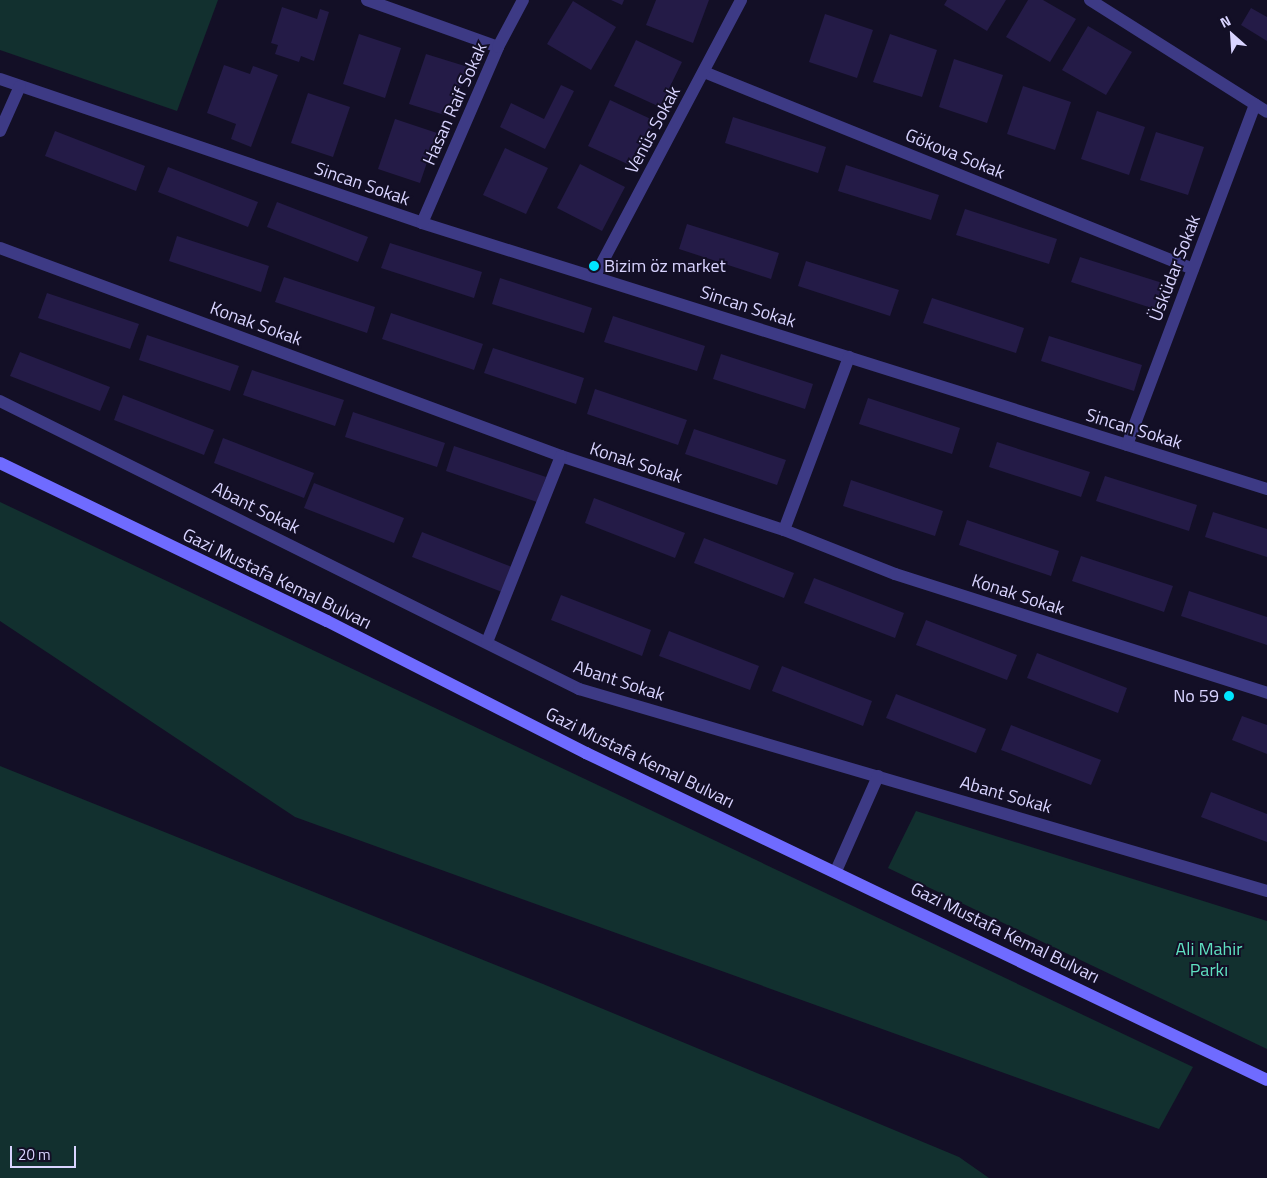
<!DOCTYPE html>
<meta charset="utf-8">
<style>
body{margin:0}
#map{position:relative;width:1267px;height:1178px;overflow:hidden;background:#130f26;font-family:"Titillium Web",sans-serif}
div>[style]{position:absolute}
.green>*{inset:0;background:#12302f}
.building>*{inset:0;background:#241b47}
.street>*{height:12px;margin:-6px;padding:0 6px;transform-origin:6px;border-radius:6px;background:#3d3a85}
.secondary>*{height:12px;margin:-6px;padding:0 6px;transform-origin:6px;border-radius:6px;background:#6f6bff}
.dots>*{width:14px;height:14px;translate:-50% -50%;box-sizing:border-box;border:2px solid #130f26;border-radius:50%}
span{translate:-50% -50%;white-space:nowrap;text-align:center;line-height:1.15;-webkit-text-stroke:4px #130f26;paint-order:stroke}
.street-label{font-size:18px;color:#d9d4ff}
.poi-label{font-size:18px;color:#d9d4ff}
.left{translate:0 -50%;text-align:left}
.right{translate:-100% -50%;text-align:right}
.park-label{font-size:18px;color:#5fe0c0}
.north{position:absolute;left:1207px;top:10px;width:50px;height:50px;-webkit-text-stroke:4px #130f26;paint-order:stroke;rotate:334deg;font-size:14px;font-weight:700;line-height:20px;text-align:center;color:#d9d4ff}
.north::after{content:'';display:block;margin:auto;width:18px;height:22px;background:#d9d4ff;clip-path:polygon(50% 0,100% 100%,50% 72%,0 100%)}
.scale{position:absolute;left:10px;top:1146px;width:66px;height:22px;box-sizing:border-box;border:2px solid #d9d4ff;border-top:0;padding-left:6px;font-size:15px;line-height:18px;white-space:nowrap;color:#d9d4ff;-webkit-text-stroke:4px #130f26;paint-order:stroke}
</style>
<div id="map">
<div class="green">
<div style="clip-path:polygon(0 0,218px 0,177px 111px,0 50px)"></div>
<div style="clip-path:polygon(0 502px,1193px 1067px,1159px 1129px,295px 817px,0 621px)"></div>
<div style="clip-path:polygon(0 766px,543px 984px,959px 1157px,989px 1178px,0 1178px)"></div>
<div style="clip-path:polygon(916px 811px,1267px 921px,1267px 1049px,888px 868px)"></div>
</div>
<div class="building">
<div style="clip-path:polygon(611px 0,624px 0,622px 5px)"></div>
<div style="clip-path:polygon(656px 0,709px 0,693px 43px,646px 25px)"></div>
<div style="clip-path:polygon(947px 0,1006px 0,987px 31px,944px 5px)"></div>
<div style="clip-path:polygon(1028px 0,1043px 0,1076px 19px,1050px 62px,1006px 37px)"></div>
<div style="clip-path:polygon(573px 1px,616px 27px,591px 70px,547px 44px)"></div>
<div style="clip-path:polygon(282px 7px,317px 19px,320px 9px,329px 12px,314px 61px,301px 56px,299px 62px,275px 54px,278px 45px,271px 43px)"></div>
<div style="clip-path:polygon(1251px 8px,1267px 17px,1267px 41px,1241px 25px)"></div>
<div style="clip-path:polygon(825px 14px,873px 30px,857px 78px,809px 62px)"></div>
<div style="clip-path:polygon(1088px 26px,1132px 52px,1106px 95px,1062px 70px)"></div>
<div style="clip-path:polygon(359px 34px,401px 48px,385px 98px,343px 84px)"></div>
<div style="clip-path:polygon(890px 34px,937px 50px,922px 97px,873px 82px)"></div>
<div style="clip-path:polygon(636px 40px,682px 62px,660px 107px,614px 86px)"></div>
<div style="clip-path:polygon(426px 54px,468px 67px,451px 117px,409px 104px)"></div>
<div style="clip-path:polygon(954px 59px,1003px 75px,987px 123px,939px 107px)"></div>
<div style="clip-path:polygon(224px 65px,250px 74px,253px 66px,278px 75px,251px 147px,231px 139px,236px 124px,207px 113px)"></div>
<div style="clip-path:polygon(561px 85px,574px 91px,545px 149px,500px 127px,511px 103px,544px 119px)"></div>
<div style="clip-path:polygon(1023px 86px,1071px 102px,1055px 150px,1007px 134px)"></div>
<div style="clip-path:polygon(308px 93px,350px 107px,333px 157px,291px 143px)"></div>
<div style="clip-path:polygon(610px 100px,655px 121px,634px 167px,588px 146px)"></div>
<div style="clip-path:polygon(1097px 111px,1145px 127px,1129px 175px,1081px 159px)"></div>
<div style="clip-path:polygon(733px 117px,826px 147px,818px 173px,725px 143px)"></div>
<div style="clip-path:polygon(395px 119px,437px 133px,420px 183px,378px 169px)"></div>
<div style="clip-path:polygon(55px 131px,145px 166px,136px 191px,45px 156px)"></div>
<div style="clip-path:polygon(1156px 132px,1204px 147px,1188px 195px,1140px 180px)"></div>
<div style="clip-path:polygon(505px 148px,548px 168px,526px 214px,483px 195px)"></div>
<div style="clip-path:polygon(580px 164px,625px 187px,602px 231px,557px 208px)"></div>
<div style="clip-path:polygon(846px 165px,939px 195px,931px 220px,838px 191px)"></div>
<div style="clip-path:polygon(168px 167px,258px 202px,248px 227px,158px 192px)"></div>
<div style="clip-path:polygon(277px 202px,368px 237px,358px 262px,267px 227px)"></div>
<div style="clip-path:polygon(965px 209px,1057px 239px,1049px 264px,956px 235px)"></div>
<div style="clip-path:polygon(687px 224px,779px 253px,771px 279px,679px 249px)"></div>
<div style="clip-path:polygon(177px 236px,269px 266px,261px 292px,169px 261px)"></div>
<div style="clip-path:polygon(390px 243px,482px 272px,474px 298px,381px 268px)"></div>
<div style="clip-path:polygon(1080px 257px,1172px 286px,1164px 312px,1071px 282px)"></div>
<div style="clip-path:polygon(806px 261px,899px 290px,890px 316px,798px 286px)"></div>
<div style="clip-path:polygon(284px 277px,375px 307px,367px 333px,275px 302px)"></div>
<div style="clip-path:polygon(500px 278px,592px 308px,584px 333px,492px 304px)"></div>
<div style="clip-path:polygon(47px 293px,139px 324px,130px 349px,38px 318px)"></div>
<div style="clip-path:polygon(932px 298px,1024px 328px,1016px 353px,923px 323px)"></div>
<div style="clip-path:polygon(391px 313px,483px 344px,474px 370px,382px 339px)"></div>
<div style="clip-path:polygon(613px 316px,705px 346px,697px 371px,604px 342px)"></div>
<div style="clip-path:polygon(147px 335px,239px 366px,230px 391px,139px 360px)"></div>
<div style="clip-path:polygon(1049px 336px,1142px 365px,1134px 391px,1041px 361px)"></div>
<div style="clip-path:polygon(493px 348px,584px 378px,576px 404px,484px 373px)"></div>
<div style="clip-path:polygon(20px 352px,110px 387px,100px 411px,10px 376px)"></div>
<div style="clip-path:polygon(721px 354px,813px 384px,805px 409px,713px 379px)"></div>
<div style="clip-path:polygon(252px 370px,344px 400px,335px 426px,243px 395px)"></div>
<div style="clip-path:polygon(595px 389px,687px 420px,678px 445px,587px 414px)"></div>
<div style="clip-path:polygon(123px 395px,214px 430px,204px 455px,114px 420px)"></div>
<div style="clip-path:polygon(868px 398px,960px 428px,952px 454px,859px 424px)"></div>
<div style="clip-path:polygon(353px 412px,445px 443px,437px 467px,345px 437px)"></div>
<div style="clip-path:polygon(694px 429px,786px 460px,777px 485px,685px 454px)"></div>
<div style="clip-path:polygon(223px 438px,314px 473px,304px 498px,214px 463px)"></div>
<div style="clip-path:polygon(997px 442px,1090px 472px,1081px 497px,989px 467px)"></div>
<div style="clip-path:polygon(454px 446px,546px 477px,537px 502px,446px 471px)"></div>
<div style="clip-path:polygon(1105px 476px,1197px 505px,1189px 531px,1096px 501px)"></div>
<div style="clip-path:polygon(851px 480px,943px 511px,935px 536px,843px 506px)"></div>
<div style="clip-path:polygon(314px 483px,404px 518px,394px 543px,304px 508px)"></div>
<div style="clip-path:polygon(594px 498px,685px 533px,675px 558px,585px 523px)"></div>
<div style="clip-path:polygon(1213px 512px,1267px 529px,1267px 557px,1205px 537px)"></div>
<div style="clip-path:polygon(967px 520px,1059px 551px,1051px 576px,959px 545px)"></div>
<div style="clip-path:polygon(422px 532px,512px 567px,502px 592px,412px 557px)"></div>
<div style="clip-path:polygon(704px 538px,794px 573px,784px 598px,694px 563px)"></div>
<div style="clip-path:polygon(1081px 556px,1173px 586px,1164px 612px,1072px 581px)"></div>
<div style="clip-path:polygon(814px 578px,904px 613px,895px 638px,804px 603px)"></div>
<div style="clip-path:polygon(1189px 591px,1267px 617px,1267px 645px,1181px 616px)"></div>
<div style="clip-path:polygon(561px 595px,651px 630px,642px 656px,551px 620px)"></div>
<div style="clip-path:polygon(926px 620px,1017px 655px,1007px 680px,916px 645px)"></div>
<div style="clip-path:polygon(669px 631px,759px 666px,750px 690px,659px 656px)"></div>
<div style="clip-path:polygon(1037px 653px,1127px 688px,1118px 713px,1027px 678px)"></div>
<div style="clip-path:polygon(782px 666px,872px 701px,863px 726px,772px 691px)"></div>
<div style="clip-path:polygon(896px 694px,986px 729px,976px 753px,886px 718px)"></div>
<div style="clip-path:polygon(1242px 716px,1267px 725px,1267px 754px,1232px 740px)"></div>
<div style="clip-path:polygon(1011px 725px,1101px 760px,1091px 785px,1001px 750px)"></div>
<div style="clip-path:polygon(1211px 792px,1267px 814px,1267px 842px,1201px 817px)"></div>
</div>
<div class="street">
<div style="left:367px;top:0;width:139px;rotate:19.7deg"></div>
<div style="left:1090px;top:0;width:209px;rotate:32.3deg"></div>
<div style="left:704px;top:72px;width:527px;rotate:21.94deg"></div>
<div style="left:0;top:79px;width:446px;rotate:18.8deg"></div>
<div style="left:422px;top:223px;width:886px;rotate:17.47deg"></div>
<div style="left:0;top:131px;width:49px;rotate:-66deg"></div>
<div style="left:422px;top:223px;width:192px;rotate:-66.6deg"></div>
<div style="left:498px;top:47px;width:53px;rotate:-62deg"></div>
<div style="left:0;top:248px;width:598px;rotate:20.34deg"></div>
<div style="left:561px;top:456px;width:235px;rotate:18.4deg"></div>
<div style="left:784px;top:530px;width:119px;rotate:21.6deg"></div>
<div style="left:895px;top:574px;width:391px;rotate:17.7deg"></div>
<div style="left:595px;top:276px;width:312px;rotate:-62.1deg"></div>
<div style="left:0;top:401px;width:647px;rotate:26.45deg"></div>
<div style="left:579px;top:689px;width:717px;rotate:16.36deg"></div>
<div style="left:1127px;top:445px;width:364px;rotate:-69.4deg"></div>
<div style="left:784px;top:530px;width:185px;rotate:-69.4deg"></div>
<div style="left:487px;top:642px;width:200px;rotate:-68.3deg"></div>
<div style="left:836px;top:871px;width:104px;rotate:-66.1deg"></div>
</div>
<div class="secondary">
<div style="left:0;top:463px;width:363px;rotate:25.8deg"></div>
<div style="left:327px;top:621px;width:291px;rotate:27deg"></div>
<div style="left:586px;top:753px;width:755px;rotate:25.65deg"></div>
</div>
<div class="dots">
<div style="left:594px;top:266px;background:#00e5ff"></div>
<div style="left:1229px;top:696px;background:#00e5ff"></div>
</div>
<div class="street-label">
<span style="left:455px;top:104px;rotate:-66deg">Hasan Raif Sokak</span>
<span style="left:653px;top:130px;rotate:-62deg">Venüs Sokak</span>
<span style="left:955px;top:154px;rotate:22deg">Gökova Sokak</span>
<span style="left:362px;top:184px;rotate:19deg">Sincan Sokak</span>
<span style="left:1175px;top:268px;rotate:-69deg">Üsküdar Sokak</span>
<span style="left:748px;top:307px;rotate:18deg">Sincan Sokak</span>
<span style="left:256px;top:324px;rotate:20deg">Konak Sokak</span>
<span style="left:1134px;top:429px;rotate:17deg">Sincan Sokak</span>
<span style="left:636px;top:463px;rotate:18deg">Konak Sokak</span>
<span style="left:256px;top:508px;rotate:26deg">Abant Sokak</span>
<span style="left:277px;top:579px;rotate:26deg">Gazi Mustafa Kemal Bulvarı</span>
<span style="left:1018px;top:595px;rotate:18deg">Konak Sokak</span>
<span style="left:619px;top:681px;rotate:18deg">Abant Sokak</span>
<span style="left:640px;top:758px;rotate:26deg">Gazi Mustafa Kemal Bulvarı</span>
<span style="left:1006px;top:795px;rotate:16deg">Abant Sokak</span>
<span style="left:1005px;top:933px;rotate:26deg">Gazi Mustafa Kemal Bulvarı</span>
</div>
<div class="poi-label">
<span class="left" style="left:604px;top:266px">Bizim öz market</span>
<span class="right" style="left:1219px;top:696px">No 59</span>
</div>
<div class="park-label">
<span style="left:1209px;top:960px">Ali Mahir<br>Parkı</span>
</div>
<div class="north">N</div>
<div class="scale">20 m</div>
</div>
